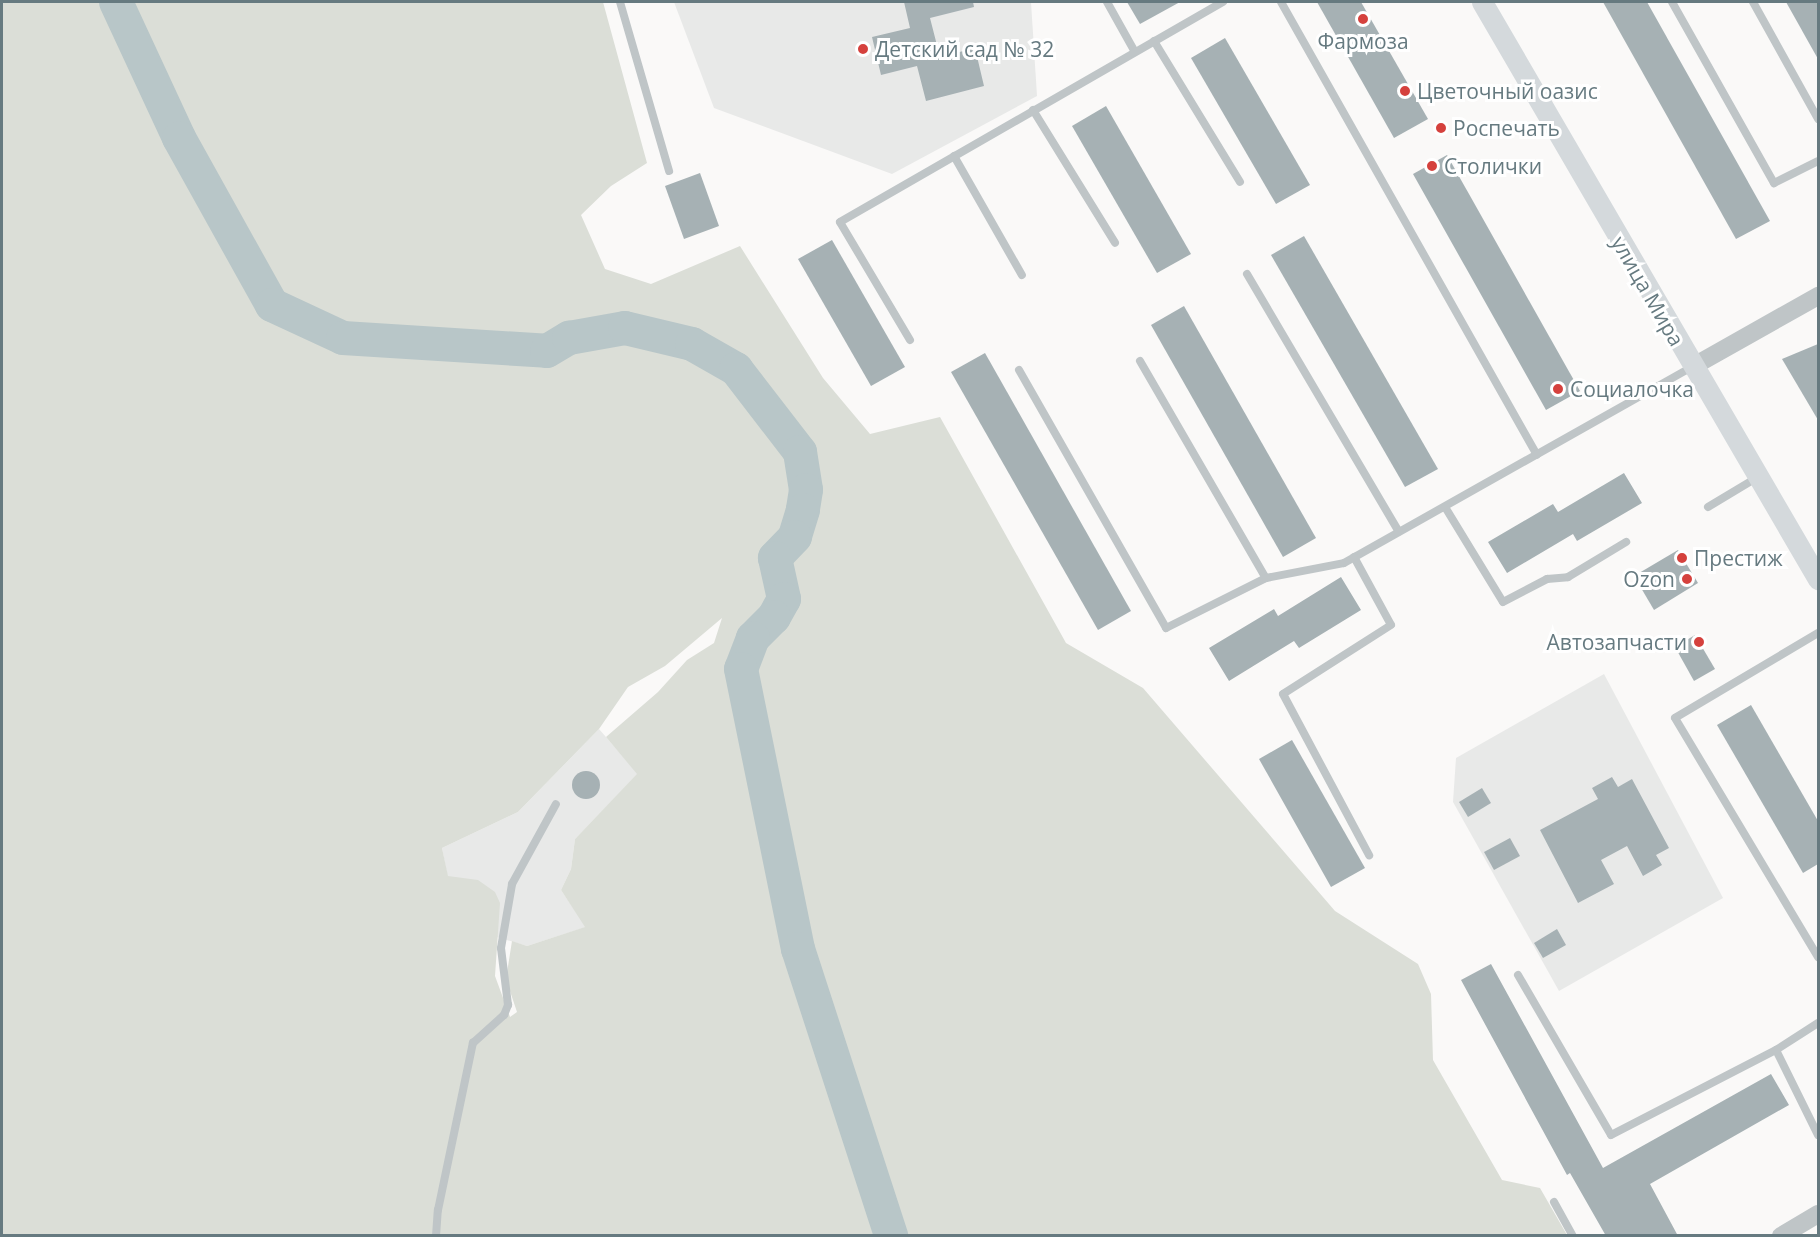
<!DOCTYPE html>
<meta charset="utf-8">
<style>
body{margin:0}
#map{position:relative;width:1820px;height:1237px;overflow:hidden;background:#faf9f8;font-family:"Open Sans",sans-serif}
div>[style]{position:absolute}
.built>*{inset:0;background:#e8e9e8}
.green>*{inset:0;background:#dbded7}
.river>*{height:34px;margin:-17px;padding:0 17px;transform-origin:17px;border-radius:17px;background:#b8c6c8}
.building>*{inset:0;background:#a6b1b4}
.round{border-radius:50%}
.service>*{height:8px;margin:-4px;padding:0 4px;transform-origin:4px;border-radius:4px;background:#bfc5c7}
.tertiary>*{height:18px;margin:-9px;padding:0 9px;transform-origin:9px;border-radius:9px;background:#bfc5c7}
.secondary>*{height:21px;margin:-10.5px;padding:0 10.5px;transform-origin:10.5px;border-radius:10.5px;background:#d4d9dc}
.dots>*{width:16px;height:16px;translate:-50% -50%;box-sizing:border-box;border:3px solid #fff;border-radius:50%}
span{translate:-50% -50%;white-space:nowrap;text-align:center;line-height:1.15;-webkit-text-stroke:6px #fff;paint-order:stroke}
.poi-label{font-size:21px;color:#667a80}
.left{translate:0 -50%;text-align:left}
.right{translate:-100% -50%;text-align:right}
.street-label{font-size:21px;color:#667a80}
.frame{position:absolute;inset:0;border:3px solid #667a80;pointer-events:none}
</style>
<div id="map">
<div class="built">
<div style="clip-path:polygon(674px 2px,1031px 2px,1037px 96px,892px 174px,714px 108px)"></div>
<div style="clip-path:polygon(1604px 674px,1723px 898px,1559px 991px,1453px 802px,1456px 758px)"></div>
<div style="clip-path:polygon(599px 729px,638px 774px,575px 839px,571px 869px,561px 890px,586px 927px,527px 946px,457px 925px,442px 848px,518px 812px)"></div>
</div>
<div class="green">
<div style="clip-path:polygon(evenodd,2px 2px,603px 2px,647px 163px,611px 186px,581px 215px,605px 269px,651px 284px,740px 246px,823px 378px,870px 434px,940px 417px,1066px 643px,1143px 688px,1335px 911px,1418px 964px,1431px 994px,1433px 1060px,1502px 1180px,1540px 1188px,1567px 1235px,2px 1236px,2px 2px,722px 618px,714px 643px,687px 660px,658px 692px,606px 737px,637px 774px,575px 839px,571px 869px,561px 890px,585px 927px,527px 946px,512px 941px,506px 979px,517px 1012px,510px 1017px,495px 976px,500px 903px,495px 892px,478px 880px,448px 876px,442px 848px,518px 812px,599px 729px,628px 687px,665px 666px,722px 618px)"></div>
</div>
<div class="river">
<div style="left:116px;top:2px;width:150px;rotate:65.1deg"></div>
<div style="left:179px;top:138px;width:191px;rotate:60.9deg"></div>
<div style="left:272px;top:305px;width:78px;rotate:24.9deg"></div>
<div style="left:343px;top:338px;width:204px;rotate:3.6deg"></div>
<div style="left:547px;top:351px;width:26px;rotate:-31deg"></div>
<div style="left:569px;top:338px;width:57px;rotate:-10.1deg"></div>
<div style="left:625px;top:328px;width:69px;rotate:13.4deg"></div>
<div style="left:692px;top:344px;width:51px;rotate:29.6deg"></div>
<div style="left:736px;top:369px;width:105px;rotate:52.4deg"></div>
<div style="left:800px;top:452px;width:38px;rotate:81deg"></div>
<div style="left:806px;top:490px;width:20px;rotate:99deg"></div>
<div style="left:803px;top:510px;width:28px;rotate:107deg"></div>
<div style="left:795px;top:537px;width:29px;rotate:134deg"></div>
<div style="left:775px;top:558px;width:42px;rotate:77.6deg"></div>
<div style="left:784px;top:599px;width:21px;rotate:119deg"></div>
<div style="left:774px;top:617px;width:30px;rotate:135deg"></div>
<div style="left:753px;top:638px;width:33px;rotate:111deg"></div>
<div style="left:741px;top:669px;width:286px;rotate:78.5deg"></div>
<div style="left:798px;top:949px;width:302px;rotate:72deg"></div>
</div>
<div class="building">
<div style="clip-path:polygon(904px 2px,973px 2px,974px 7px,930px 18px,940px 57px,975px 48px,984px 86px,926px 101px,917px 66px,881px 75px,872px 37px,910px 28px)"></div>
<div style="clip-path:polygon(1127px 2px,1180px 2px,1140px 24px)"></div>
<div style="clip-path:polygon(1317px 2px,1361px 2px,1428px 119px,1394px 138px)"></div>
<div style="clip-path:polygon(1603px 2px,1647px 2px,1770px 221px,1736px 239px)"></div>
<div style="clip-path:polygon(1786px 2px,1818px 2px,1818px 59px)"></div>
<div style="clip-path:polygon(1225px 38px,1310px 185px,1276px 204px,1191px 58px)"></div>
<div style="clip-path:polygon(1106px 106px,1191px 254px,1157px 273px,1072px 126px)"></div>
<div style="clip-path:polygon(1447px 155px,1580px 391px,1546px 410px,1413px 174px)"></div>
<div style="clip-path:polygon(700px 173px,719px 226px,684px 239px,665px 186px)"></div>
<div style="clip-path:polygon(1304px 236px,1438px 469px,1405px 487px,1271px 255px)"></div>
<div style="clip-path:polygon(832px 240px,905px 367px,871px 386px,798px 259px)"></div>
<div style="clip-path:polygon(1184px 306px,1316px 538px,1283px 557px,1151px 325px)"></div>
<div style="clip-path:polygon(1818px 344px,1818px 420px,1782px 359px)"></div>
<div style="clip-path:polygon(985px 353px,1131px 611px,1098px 630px,951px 372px)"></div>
<div style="clip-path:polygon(1624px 473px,1642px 503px,1577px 541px,1573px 534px,1507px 573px,1488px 542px,1553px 504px,1558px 512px)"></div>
<div style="clip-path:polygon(1678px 550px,1698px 583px,1654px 610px,1634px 576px)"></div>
<div style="clip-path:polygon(1341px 577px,1361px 610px,1299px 648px,1294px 641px,1229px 681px,1209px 648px,1274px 609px,1278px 616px)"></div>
<div style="clip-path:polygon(1695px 635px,1715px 669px,1694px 681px,1675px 647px)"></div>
<div style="clip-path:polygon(1751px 705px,1818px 821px,1818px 864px,1803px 873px,1717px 725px)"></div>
<div style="clip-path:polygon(1292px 740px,1365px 868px,1331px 887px,1259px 759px)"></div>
<div class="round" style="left:572px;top:771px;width:28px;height:28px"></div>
<div style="clip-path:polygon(1612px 777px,1618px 787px,1632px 779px,1669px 848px,1656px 855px,1662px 865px,1643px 876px,1627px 846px,1601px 860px,1614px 884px,1578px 903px,1540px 830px,1598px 799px,1592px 788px)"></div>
<div style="clip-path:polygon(1482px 788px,1491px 803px,1468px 817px,1459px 802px)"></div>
<div style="clip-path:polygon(1510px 838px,1520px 856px,1494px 870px,1484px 852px)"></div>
<div style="clip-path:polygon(1557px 929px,1566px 945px,1543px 958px,1534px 943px)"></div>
<div style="clip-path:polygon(1491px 964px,1603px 1168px,1771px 1074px,1789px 1105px,1650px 1184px,1678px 1236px,1606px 1236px,1570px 1173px,1567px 1175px,1461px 980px)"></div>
</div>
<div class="service">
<div style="left:620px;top:2px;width:176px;rotate:73.8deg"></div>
<div style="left:1107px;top:2px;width:57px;rotate:60.8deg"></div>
<div style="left:1281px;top:2px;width:520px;rotate:60.53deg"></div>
<div style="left:1672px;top:2px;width:208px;rotate:60.6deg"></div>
<div style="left:1774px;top:183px;width:49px;rotate:-26.6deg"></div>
<div style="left:1753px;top:2px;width:134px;rotate:60.9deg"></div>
<div style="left:1154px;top:41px;width:165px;rotate:58.6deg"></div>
<div style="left:1033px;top:110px;width:156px;rotate:58.3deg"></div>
<div style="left:954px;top:156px;width:137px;rotate:60.3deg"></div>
<div style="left:1247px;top:274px;width:299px;rotate:59.5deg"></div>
<div style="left:910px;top:340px;width:137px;rotate:-120.7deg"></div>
<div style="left:840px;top:222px;width:442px;rotate:-29.9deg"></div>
<div style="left:1140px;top:361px;width:251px;rotate:59.9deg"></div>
<div style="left:1019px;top:370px;width:297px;rotate:60.3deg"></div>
<div style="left:1166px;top:628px;width:112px;rotate:-26.6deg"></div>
<div style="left:1266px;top:578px;width:79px;rotate:-10.9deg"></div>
<div style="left:1344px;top:563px;width:399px;rotate:-29.4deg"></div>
<div style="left:1445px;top:507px;width:111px;rotate:58.6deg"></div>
<div style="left:1503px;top:602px;width:50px;rotate:-27.6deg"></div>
<div style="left:1547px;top:579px;width:21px;rotate:-5deg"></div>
<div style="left:1568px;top:577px;width:68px;rotate:-31.1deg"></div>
<div style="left:1708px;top:507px;width:58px;rotate:-31deg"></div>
<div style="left:1354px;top:557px;width:77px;rotate:61.4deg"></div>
<div style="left:1391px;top:625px;width:128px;rotate:147.4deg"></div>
<div style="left:1283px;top:694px;width:183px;rotate:61.9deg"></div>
<div style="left:1818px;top:633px;width:166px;rotate:149.3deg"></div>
<div style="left:1675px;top:718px;width:279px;rotate:59.1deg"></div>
<div style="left:1518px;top:975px;width:185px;rotate:59.8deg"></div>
<div style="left:1611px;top:1135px;width:186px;rotate:-27.3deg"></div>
<div style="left:1776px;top:1050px;width:50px;rotate:-32.7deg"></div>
<div style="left:1776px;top:1050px;width:95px;rotate:63.7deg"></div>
<div style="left:1554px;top:1202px;width:39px;rotate:61deg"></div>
<div style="left:436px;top:1236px;width:26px;rotate:-86deg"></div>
<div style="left:438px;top:1210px;width:171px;rotate:-78.2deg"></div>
<div style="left:473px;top:1043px;width:42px;rotate:-42.1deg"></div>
<div style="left:504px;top:1015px;width:11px;rotate:-68deg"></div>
<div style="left:508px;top:1005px;width:57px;rotate:-97deg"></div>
<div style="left:501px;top:948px;width:65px;rotate:-80.2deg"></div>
<div style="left:512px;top:884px;width:91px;rotate:-61.2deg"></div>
</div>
<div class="tertiary">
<div style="left:1692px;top:367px;width:145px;rotate:-29.4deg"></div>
<div style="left:1781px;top:1236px;width:43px;rotate:-30.7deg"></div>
</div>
<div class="secondary">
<div style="left:1482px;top:2px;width:668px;rotate:59.79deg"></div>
</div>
<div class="dots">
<div style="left:1363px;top:19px;background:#d5413d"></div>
<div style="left:863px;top:49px;background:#d5413d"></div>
<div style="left:1405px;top:91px;background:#d5413d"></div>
<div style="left:1441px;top:128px;background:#d5413d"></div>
<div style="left:1432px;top:166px;background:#d5413d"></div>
<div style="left:1558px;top:389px;background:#d5413d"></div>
<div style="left:1682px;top:558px;background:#d5413d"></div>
<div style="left:1687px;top:579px;background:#d5413d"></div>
<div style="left:1699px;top:642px;background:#d5413d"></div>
</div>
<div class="poi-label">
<span style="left:1363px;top:41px">Фармоза</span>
<span class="left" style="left:875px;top:49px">Детский сад № 32</span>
<span class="left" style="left:1417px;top:91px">Цветочный оазис</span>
<span class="left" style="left:1453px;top:128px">Роспечать</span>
<span class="left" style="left:1444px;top:166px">Столички</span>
<span class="left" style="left:1570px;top:389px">Социалочка</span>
<span class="left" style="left:1694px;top:558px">Престиж</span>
<span class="right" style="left:1675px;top:579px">Ozon</span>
<span class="right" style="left:1687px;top:642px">Автозапчасти</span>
</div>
<div class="street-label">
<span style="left:1648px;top:291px;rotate:60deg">улица Мира</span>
</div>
<div class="frame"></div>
</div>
